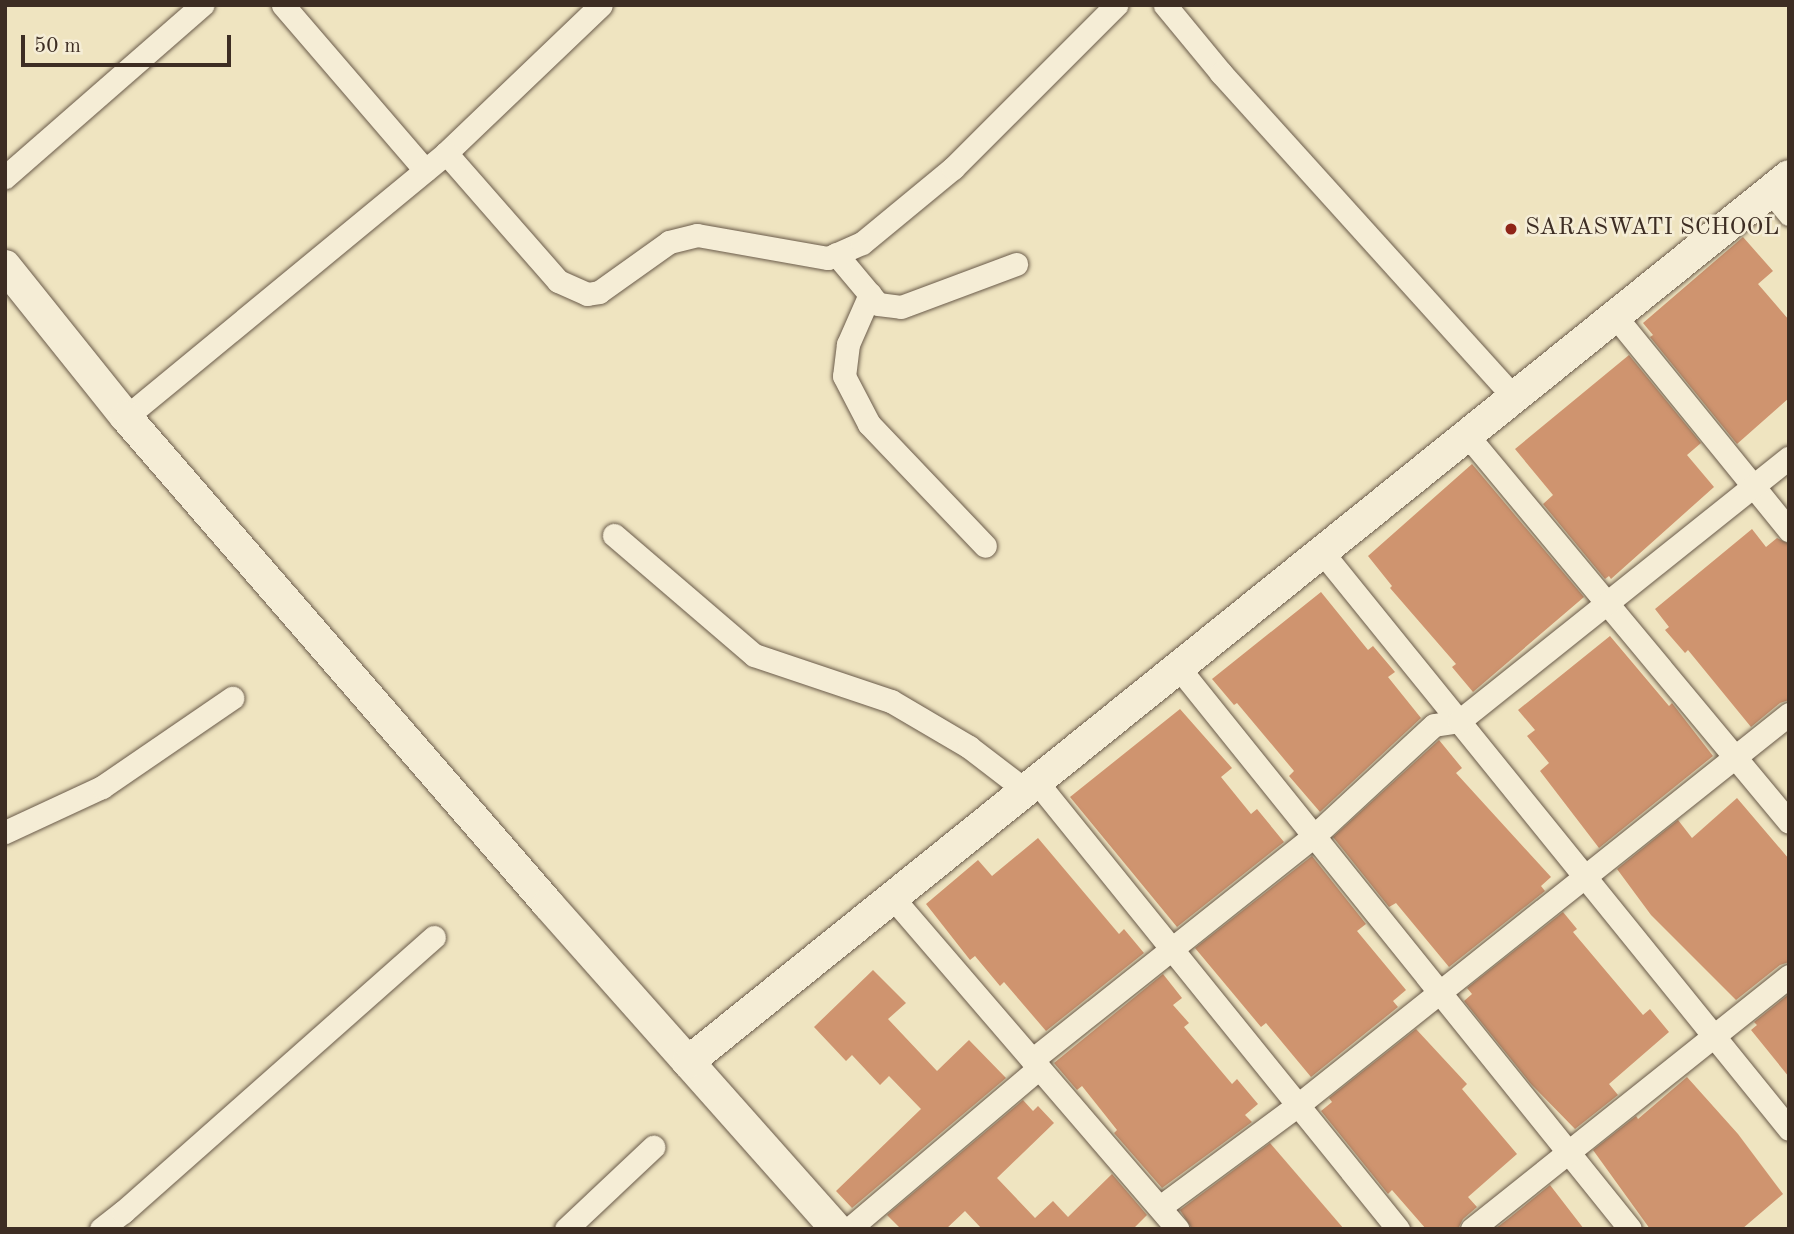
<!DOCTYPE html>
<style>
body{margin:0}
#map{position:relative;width:1794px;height:1234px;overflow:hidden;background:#efe4c0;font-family:"Old Standard TT",serif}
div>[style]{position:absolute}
.building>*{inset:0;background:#cf946f}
.roads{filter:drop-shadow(0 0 2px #6a5b4a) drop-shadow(0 0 2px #6a5b4a)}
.street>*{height:23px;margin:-11.5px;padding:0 11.5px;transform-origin:11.5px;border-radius:11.5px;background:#f5edd6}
.secondary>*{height:32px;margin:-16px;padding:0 16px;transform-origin:16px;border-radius:16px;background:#f5edd6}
.dots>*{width:19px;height:19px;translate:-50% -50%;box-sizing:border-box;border:4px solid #f5edd6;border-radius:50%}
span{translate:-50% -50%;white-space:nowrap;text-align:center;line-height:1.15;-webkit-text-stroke:5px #f5edd6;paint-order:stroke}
.poi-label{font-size:24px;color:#3d2d23}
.left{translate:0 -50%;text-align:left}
.frame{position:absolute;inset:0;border:7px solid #3d2d23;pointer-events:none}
.scale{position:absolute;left:21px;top:35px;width:210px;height:32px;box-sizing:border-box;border:4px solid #3d2d23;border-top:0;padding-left:9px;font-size:21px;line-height:24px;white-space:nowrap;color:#3d2d23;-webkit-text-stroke:5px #f5edd6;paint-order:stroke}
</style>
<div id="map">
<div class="building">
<div style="clip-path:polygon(1743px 237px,1773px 271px,1758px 284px,1789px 320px,1789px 398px,1737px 444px,1650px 337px,1653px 335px,1643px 323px)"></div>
<div style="clip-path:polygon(1629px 355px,1701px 443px,1687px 455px,1714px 487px,1611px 579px,1609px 576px,1605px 579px,1543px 504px,1553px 495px,1515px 449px)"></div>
<div style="clip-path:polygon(1472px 464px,1584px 597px,1473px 692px,1452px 667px,1456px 664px,1390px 588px,1392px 586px,1368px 556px)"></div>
<div style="clip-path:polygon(1752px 529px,1766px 547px,1777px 538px,1789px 544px,1789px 700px,1780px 703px,1751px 727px,1688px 650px,1685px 653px,1665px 630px,1669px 627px,1655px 609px)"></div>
<div style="clip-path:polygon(1321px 592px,1368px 650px,1373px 646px,1395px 672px,1388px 677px,1421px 718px,1320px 812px,1289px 776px,1294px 771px,1237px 703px,1234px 705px,1212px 679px)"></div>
<div style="clip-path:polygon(1610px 636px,1669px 706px,1672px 703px,1713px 756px,1599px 848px,1540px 771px,1549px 763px,1527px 736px,1535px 730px,1518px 710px)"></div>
<div style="clip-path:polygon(1180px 709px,1232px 768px,1221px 777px,1251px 814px,1257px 809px,1284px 842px,1177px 927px,1070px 797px)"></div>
<div style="clip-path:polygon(1439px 740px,1462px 768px,1456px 773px,1551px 877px,1541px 886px,1545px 891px,1449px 967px,1396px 903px,1389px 907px,1333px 837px)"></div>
<div style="clip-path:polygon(1737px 798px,1789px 859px,1789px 962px,1780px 965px,1736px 1000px,1651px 915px,1617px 869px,1678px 820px,1692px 838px)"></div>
<div style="clip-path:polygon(1038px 838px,1119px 934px,1124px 929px,1144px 953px,1046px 1031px,1004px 982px,1000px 986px,975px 956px,970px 960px,926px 904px,978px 860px,992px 876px)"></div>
<div style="clip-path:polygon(1312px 856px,1366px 924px,1357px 931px,1406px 990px,1393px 1001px,1398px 1007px,1311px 1077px,1266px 1023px,1261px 1027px,1195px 948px)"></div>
<div style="clip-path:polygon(1563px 912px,1577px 929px,1573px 932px,1643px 1015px,1650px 1009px,1669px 1032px,1609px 1084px,1618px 1095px,1575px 1129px,1531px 1084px,1464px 1001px,1472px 994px,1467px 988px)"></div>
<div style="clip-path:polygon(873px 970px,906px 1003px,888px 1019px,937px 1071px,969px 1040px,1006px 1078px,852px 1208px,836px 1191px,921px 1109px,889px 1076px,880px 1085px,852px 1055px,846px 1061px,814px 1027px)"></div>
<div style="clip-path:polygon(1163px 974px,1182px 998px,1173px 1005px,1189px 1023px,1184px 1027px,1232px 1084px,1237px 1079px,1258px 1104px,1245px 1115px,1252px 1122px,1162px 1188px,1114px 1133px,1117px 1130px,1082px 1086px,1077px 1090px,1054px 1063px)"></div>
<div style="clip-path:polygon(1789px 994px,1789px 1077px,1751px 1030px,1757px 1025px,1754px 1022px)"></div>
<div style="clip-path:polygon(1416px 1029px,1467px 1084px,1462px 1089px,1517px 1154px,1468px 1197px,1477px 1207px,1463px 1219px,1458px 1229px,1426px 1229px,1392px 1190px,1388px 1194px,1321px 1111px,1332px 1102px,1329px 1098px)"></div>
<div style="clip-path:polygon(1687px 1077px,1738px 1134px,1783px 1194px,1742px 1229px,1650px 1229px,1593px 1150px,1636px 1116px,1638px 1119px)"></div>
<div style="clip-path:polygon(1023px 1100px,1033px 1111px,1038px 1106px,1054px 1123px,997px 1178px,1035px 1218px,1053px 1201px,1068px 1217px,1112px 1174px,1147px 1215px,1133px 1229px,982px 1229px,965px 1211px,946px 1229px,901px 1229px,887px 1215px)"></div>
<div style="clip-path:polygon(1270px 1143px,1344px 1229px,1192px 1229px,1180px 1210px)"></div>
<div style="clip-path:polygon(1550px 1185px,1584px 1229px,1495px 1229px,1508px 1219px)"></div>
</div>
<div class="roads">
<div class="street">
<div style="left:283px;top:5px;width:218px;rotate:49.3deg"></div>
<div style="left:1165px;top:5px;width:88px;rotate:50.5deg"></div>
<div style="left:1221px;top:73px;width:437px;rotate:47.9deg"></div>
<div style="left:446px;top:153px;width:214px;rotate:-43.7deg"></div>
<div style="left:5px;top:177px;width:262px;rotate:-41.1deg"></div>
<div style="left:1770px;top:191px;width:30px;rotate:50deg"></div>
<div style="left:836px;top:254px;width:65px;rotate:50deg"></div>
<div style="left:878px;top:304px;width:23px;rotate:7deg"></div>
<div style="left:901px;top:307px;width:123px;rotate:-20.5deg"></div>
<div style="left:870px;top:294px;width:55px;rotate:113.7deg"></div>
<div style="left:848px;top:344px;width:32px;rotate:97deg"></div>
<div style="left:844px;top:376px;width:54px;rotate:62.5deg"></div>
<div style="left:869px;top:424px;width:168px;rotate:46.4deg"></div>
<div style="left:1615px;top:316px;width:276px;rotate:50.9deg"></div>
<div style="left:126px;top:417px;width:415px;rotate:-39.5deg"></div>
<div style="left:446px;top:153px;width:170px;rotate:48.8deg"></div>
<div style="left:558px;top:281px;width:32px;rotate:24deg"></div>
<div style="left:587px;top:294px;width:12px;rotate:-9deg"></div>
<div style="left:599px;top:292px;width:86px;rotate:-35.5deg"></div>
<div style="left:669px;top:242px;width:29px;rotate:-14deg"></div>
<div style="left:697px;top:235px;width:133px;rotate:10deg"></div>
<div style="left:828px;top:258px;width:37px;rotate:-24deg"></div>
<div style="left:862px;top:243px;width:118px;rotate:-39.5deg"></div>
<div style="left:953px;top:168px;width:231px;rotate:-45deg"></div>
<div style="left:1467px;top:435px;width:503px;rotate:50.24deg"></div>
<div style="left:614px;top:535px;width:184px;rotate:40.6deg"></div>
<div style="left:754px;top:655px;width:145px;rotate:18.6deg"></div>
<div style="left:891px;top:701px;width:91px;rotate:30.5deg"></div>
<div style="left:969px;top:747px;width:71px;rotate:37.5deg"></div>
<div style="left:1322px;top:552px;width:742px;rotate:51.01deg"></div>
<div style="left:1178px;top:667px;width:721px;rotate:51.19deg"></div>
<div style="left:1036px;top:781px;width:576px;rotate:51.06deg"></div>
<div style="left:5px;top:832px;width:107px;rotate:-24.9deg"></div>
<div style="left:102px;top:787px;width:158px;rotate:-34.4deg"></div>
<div style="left:892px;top:897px;width:438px;rotate:49.3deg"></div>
<div style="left:1032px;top:1060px;width:360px;rotate:-38.5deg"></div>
<div style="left:1314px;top:836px;width:163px;rotate:-42.8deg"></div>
<div style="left:1434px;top:725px;width:25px;rotate:-9deg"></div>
<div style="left:1459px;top:721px;width:422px;rotate:-38.6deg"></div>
<div style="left:1160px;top:1207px;width:172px;rotate:-36.5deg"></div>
<div style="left:1298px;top:1105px;width:628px;rotate:-38.53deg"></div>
<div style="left:101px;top:1229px;width:28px;rotate:-38deg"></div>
<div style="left:123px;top:1212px;width:415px;rotate:-41.5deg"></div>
<div style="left:566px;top:1229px;width:120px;rotate:-43.3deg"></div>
<div style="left:849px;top:1229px;width:249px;rotate:-40.3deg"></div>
<div style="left:1472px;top:1229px;width:406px;rotate:-38.6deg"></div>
</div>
<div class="secondary">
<div style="left:5px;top:266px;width:193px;rotate:51.3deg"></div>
<div style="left:126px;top:417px;width:644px;rotate:49.09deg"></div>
<div style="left:548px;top:904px;width:435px;rotate:48.4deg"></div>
<div style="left:688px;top:1062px;width:1413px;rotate:-38.82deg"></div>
</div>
</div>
<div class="dots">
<div style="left:1511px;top:229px;background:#8f2418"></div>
</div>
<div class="poi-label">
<span class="left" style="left:1525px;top:229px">SARASWATI SCHOOL</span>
</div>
<div class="frame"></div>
<div class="scale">50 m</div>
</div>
